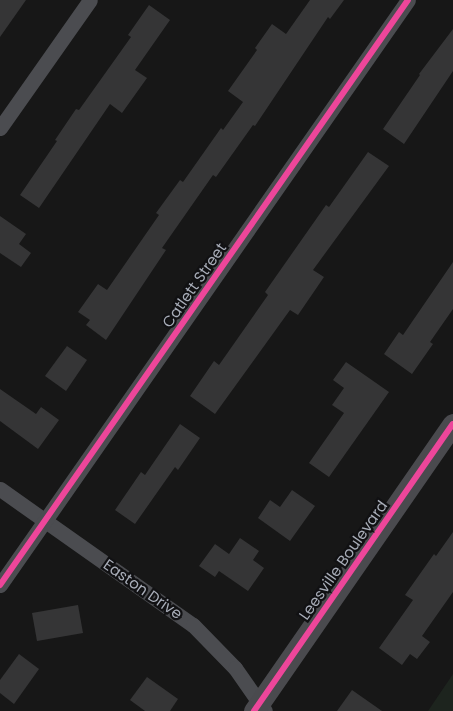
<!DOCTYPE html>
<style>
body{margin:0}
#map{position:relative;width:453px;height:711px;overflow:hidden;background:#171717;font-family:Poppins,sans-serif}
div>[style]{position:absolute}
.green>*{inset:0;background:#1d241e}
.building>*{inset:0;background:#353536}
.street>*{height:15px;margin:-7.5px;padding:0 7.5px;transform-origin:7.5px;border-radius:7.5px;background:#4b4c50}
.secondary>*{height:21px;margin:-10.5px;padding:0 10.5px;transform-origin:10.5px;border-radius:10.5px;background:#4a4a4e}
.cycleway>*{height:6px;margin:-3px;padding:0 3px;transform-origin:3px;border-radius:3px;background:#ed469a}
span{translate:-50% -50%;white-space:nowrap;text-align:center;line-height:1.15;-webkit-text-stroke:4.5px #111113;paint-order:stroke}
.street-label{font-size:15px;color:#a8adb8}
</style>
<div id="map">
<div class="green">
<div style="clip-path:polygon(453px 674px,453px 711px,428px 711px)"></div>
</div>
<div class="building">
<div style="clip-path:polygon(0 0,26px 0,0 37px)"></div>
<div style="clip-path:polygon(310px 0,344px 0,330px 19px,328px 17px,255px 126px,253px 125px,216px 177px,213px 175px,162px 248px,166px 250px,106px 340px,86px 325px,90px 320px,78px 312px,98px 284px,107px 290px,159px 215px,156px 213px,180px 180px,183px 182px,221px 128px,223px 130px,243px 102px,228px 91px,257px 50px,255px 48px,272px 24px,286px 34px)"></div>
<div style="clip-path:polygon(149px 5px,170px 20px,135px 70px,147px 78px,122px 113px,110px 104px,39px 208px,20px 195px,57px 141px,55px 140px,76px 109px,79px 110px,131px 37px,128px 35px)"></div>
<div style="clip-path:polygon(453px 29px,453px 71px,404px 144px,383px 129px,420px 75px,419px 74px)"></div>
<div style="clip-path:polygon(368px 152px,389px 166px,313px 270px,324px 277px,298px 315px,290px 310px,215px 414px,190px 396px,214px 361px,219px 365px,268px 295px,265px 292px,326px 205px,329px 207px)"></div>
<div style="clip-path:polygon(0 216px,26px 234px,19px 244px,31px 253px,21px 267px,0 253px)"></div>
<div style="clip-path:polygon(453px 262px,453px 309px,430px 342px,433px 344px,412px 374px,384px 354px,399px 332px,403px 335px)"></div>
<div style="clip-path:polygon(67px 346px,87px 360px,66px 391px,45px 376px)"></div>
<div style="clip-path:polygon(346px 362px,389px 392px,329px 477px,309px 463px,344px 413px,332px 405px,344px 388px,333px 380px)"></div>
<div style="clip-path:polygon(0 389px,36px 414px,41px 407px,59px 420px,38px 449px,0 421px)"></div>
<div style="clip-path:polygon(180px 424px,200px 438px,178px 470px,175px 467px,135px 524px,115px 510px,141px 472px,145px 475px)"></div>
<div style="clip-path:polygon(292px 490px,315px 506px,290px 541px,258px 518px,270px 500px,280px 507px)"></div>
<div style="clip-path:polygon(453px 532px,453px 592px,422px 636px,430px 642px,417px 659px,410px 654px,402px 665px,379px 648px,413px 600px,405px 595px,434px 554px,436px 556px)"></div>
<div style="clip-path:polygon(240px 538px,259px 551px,253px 560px,264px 568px,248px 591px,219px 571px,215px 577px,199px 566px,215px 544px,229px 554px)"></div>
<div style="clip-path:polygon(78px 605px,83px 633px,37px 641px,32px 613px)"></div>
<div style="clip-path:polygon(19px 654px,39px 669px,14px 704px,0 693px,0 680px)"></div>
<div style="clip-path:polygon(147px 677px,178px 699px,170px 711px,145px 711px,130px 700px)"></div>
<div style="clip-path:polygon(352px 690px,382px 711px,337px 711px)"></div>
</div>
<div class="street">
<div style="left:0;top:128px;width:156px;rotate:-54.9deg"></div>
<div style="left:0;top:489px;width:236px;rotate:35.2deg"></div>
<div style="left:193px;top:625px;width:60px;rotate:45.7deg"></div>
<div style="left:235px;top:668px;width:52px;rotate:55.1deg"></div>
<div style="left:0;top:585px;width:713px;rotate:-55.11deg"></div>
</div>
<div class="secondary">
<div style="left:254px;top:711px;width:349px;rotate:-55.3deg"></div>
</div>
<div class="cycleway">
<div style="left:0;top:585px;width:713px;rotate:-55.11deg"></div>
<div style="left:254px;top:711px;width:349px;rotate:-55.3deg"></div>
</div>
<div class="street-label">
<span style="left:194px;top:285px;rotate:-55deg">Catlett Street</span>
<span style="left:343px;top:560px;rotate:-55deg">Leesville Boulevard</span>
<span style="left:143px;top:589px;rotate:35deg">Easton Drive</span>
</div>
</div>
